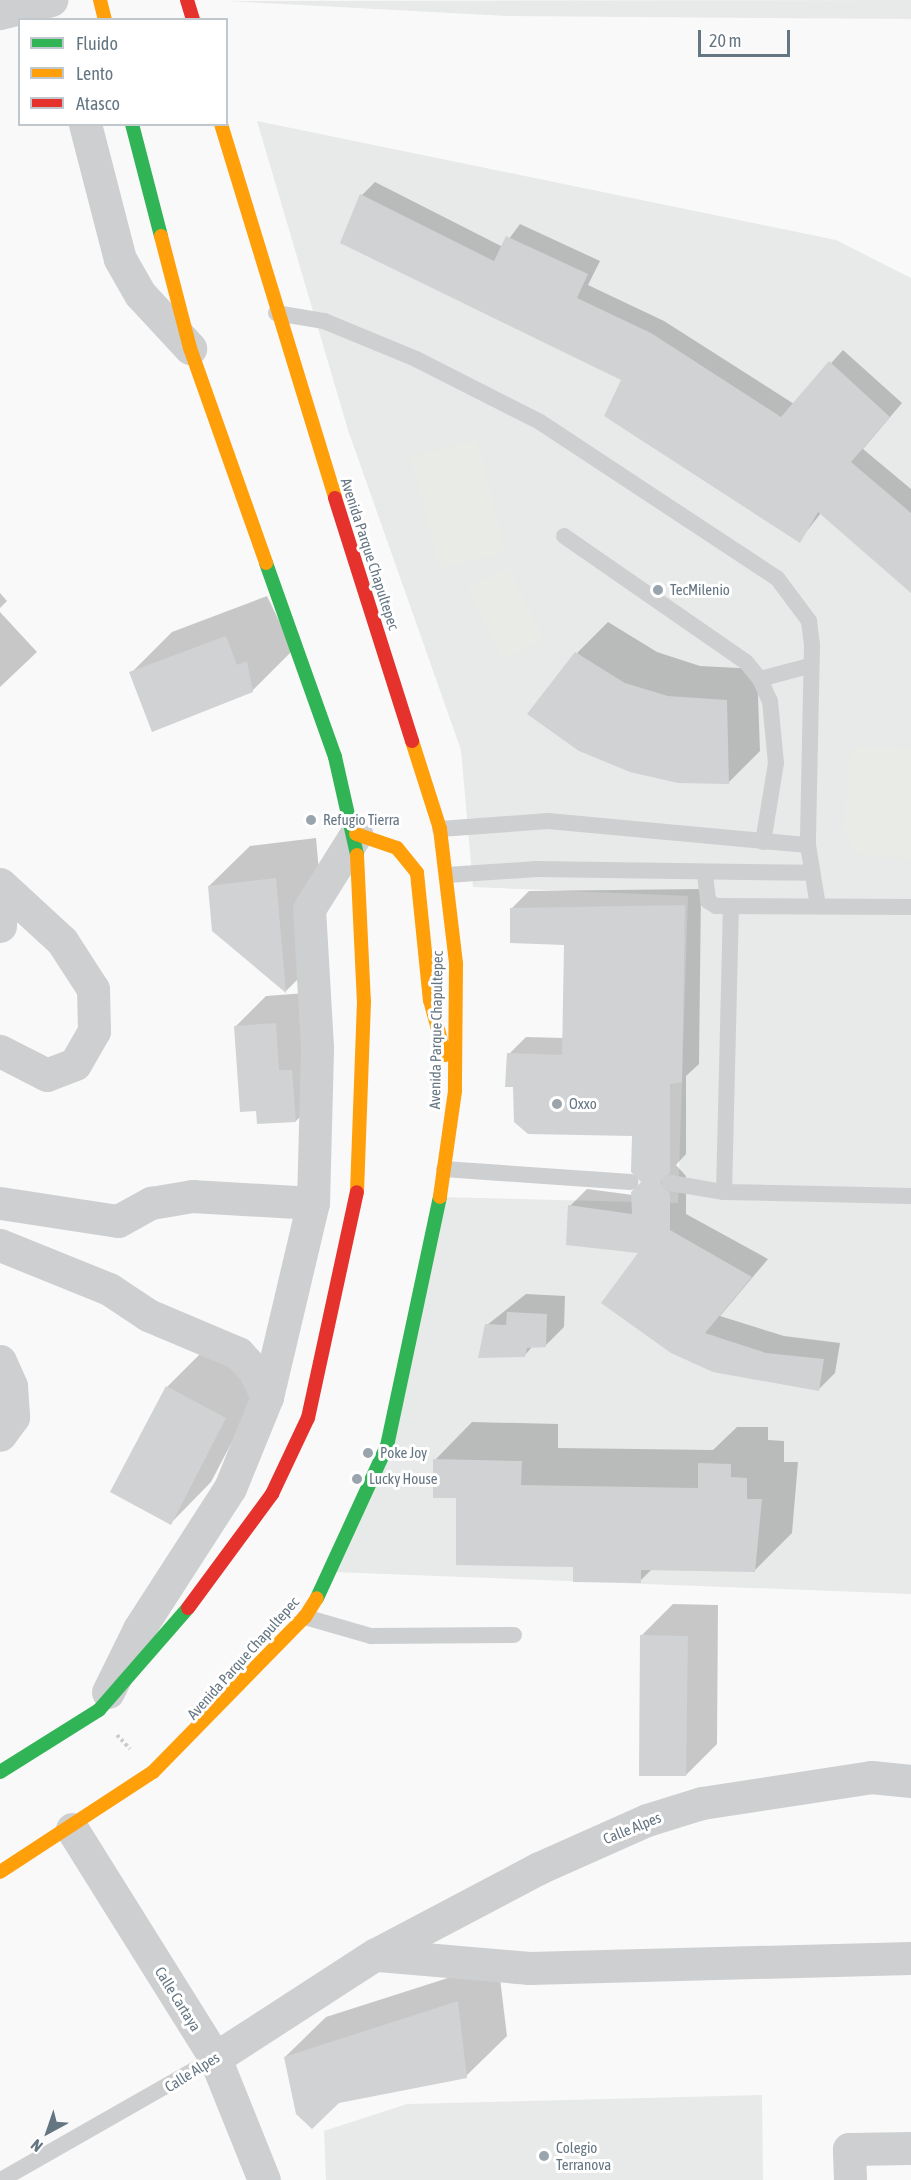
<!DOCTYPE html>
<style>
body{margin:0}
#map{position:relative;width:911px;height:2180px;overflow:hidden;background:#f9f9f9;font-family:"Asap Condensed",sans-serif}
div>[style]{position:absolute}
.built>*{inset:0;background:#e8e9e9}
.green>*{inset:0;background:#e8ebe6}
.shadow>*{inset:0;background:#0003}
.building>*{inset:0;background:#d0d2d3}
.path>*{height:4px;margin-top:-2px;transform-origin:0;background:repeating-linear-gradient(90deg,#cbcccd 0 3px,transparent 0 6px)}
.lane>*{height:16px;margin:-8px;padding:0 8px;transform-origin:8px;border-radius:8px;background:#cecfd0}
.street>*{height:33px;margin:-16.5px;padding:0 16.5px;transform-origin:16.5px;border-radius:16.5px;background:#cecfd0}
.fast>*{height:14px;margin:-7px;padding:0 7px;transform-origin:7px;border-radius:7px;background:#30b455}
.slow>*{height:14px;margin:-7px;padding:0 7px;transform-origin:7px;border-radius:7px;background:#ff9f0a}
.jam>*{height:14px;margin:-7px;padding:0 7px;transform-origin:7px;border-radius:7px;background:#e5322d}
.dots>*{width:16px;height:16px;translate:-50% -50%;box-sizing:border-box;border:3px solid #fff;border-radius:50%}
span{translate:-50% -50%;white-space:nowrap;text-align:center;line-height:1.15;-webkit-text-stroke:6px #fff;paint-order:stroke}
.street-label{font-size:15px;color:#657683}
.poi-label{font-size:15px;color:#657683}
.left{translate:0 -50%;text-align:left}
.legend{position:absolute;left:18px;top:18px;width:210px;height:108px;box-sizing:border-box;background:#fff;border:2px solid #c1c8cd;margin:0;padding:8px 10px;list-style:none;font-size:18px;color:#657683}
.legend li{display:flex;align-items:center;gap:12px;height:30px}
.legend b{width:30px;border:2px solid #c1c8cd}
.north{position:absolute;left:18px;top:2102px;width:60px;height:60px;-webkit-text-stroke:4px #fff;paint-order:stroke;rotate:220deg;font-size:16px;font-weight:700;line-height:24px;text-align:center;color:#657683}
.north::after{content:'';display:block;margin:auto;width:21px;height:27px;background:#657683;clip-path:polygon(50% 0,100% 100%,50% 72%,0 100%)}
.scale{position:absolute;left:698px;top:30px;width:92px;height:27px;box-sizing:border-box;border:3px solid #657683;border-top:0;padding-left:8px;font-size:18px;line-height:21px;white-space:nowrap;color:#657683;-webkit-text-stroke:4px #fff;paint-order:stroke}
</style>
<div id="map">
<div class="built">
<div style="clip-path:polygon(911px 0,911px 19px,507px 16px,227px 1px)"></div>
<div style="clip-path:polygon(257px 121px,836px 240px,911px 278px,911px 1594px,333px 1572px,387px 1446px,440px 1197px,678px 1203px,688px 896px,473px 887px,461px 750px,348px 430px)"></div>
<div style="clip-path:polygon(762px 2095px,763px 2180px,326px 2180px,324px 2131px,407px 2104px)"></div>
</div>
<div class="green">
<div style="clip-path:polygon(477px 440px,506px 553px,440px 569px,411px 456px)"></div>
<div style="clip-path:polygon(508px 568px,543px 638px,503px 658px,468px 587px)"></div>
<div style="clip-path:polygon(859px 747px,911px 750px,911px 858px,867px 857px,855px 850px,845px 831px,848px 758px)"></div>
</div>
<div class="shadow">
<div style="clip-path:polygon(375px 182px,503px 247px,520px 224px,600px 261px,588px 285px,664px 321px,794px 404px,843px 350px,902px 403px,863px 449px,911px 489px,911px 591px,821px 513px,799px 541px,623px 379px,342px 242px,362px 195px)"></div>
<div style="clip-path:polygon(0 593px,7px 601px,0 608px)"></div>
<div style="clip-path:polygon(267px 596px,293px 650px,252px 691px,131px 673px,172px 632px)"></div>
<div style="clip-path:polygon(0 612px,37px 652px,0 687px)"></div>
<div style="clip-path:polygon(608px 622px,657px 652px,700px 666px,757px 669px,760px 751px,729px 782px,577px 653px)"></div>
<div style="clip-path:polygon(316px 838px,326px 951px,286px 991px,209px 886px,250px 846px)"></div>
<div style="clip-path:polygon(701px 889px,699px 1064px,686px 1076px,686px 1154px,676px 1165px,686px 1176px,686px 1214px,768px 1259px,720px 1316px,784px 1336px,840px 1343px,835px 1373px,818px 1390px,713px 1371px,641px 1251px,570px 1206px,587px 1189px,633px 1195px,644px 1182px,633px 1134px,514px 1086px,509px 1054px,526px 1037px,564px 1038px,566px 944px,512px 908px,529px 891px)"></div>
<div style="clip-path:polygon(306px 993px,327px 1090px,296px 1121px,257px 1109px,235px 1027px,266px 996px)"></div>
<div style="clip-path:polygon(526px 1294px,565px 1296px,564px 1327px,545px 1346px,533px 1346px,524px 1356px,487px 1325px)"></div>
<div style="clip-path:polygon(208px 1346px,266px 1377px,211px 1482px,171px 1523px,112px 1491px,168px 1386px)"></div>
<div style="clip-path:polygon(472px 1422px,558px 1424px,558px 1448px,713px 1450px,737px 1427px,768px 1427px,768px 1440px,784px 1441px,784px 1462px,798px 1462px,792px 1533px,755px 1570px,652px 1569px,640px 1581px,575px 1566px,458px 1497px,435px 1460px)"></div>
<div style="clip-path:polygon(673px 1604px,718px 1605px,717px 1744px,686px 1775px,642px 1635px)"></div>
<div style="clip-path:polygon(498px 1962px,507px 2036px,466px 2076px,285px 2057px,326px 2017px)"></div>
</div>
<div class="building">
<div style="clip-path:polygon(360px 194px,494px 261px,506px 236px,588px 274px,577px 298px,651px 333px,781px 417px,829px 361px,890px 417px,851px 462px,911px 513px,911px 593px,818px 512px,800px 543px,604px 416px,621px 380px,340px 243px)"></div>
<div style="clip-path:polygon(226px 636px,237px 665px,247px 661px,253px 692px,152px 732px,129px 672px)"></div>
<div style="clip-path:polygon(575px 652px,625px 683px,668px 696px,727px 700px,729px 784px,678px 783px,630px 772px,579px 751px,527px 714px)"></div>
<div style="clip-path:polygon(276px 878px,286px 993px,212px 931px,208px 886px)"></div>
<div style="clip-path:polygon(685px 905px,682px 1082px,670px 1084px,670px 1173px,660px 1182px,670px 1194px,670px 1230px,752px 1277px,705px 1333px,766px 1353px,824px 1359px,819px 1391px,713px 1372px,671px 1353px,601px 1303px,638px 1253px,566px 1245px,568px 1205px,632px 1214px,631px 1192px,641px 1182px,631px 1172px,632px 1136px,528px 1134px,514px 1122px,513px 1087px,505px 1087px,507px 1053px,562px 1055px,564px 945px,510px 943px,510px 908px)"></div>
<div style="clip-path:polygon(276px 1023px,279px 1070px,292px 1070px,296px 1122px,257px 1124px,256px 1111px,240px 1112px,234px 1026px)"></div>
<div style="clip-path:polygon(507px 1312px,547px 1314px,546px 1347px,527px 1348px,525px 1357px,478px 1358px,485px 1324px,506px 1325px)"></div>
<div style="clip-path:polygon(166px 1386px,226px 1418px,171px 1525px,110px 1492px)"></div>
<div style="clip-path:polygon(433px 1459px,522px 1461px,521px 1485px,698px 1488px,698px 1463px,731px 1464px,731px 1477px,747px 1478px,747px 1499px,762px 1499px,755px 1572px,641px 1570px,641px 1583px,573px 1582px,573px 1567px,456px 1565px,456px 1498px,433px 1498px)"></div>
<div style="clip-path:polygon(640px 1635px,688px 1636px,686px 1776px,639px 1776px)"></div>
<div style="clip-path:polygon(458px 2001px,467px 2078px,339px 2103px,312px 2129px,296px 2114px,284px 2057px)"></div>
</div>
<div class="path">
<div style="left:117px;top:1735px;width:19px;rotate:47deg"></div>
</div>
<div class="lane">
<div style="left:276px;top:313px;width:49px;rotate:9.5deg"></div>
<div style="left:324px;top:321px;width:100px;rotate:22.4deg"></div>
<div style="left:416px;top:359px;width:139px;rotate:26.9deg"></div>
<div style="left:540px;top:422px;width:284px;rotate:33.4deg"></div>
<div style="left:777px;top:578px;width:54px;rotate:53.3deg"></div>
<div style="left:809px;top:621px;width:25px;rotate:83deg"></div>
<div style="left:812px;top:646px;width:199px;rotate:91.2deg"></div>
<div style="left:808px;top:845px;width:62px;rotate:80.7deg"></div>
<div style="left:564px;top:536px;width:221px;rotate:34.7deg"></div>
<div style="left:746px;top:662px;width:22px;rotate:51deg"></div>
<div style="left:760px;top:679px;width:24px;rotate:66deg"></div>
<div style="left:770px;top:701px;width:62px;rotate:84.5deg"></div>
<div style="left:776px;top:763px;width:80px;rotate:99.3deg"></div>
<div style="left:760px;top:679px;width:51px;rotate:-14.9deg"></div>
<div style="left:440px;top:829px;width:108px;rotate:-4.2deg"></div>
<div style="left:548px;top:821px;width:261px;rotate:5.3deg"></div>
<div style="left:447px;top:875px;width:90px;rotate:-3.8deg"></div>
<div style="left:537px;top:869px;width:275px;rotate:0.8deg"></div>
<div style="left:705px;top:875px;width:26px;rotate:83deg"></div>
<div style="left:708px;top:901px;width:9px;rotate:32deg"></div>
<div style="left:716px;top:906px;width:195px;rotate:0.3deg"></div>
<div style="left:444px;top:1169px;width:187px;rotate:4deg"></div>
<div style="left:670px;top:1183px;width:55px;rotate:9.5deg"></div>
<div style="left:724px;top:1192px;width:187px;rotate:1.2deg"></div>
<div style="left:724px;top:1192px;width:285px;rotate:-88.6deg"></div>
<div style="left:305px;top:1617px;width:69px;rotate:16.1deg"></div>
<div style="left:371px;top:1636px;width:143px;rotate:-0.4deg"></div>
<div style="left:1px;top:2180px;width:246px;rotate:-29.7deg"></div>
</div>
<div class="street">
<div style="left:0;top:13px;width:53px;rotate:-14.3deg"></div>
<div style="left:85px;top:124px;width:139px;rotate:75.5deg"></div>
<div style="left:120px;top:259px;width:40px;rotate:60.3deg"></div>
<div style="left:140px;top:294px;width:74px;rotate:47.2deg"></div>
<div style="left:0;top:884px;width:84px;rotate:42.6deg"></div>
<div style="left:62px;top:941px;width:57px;rotate:57.1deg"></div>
<div style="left:93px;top:989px;width:42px;rotate:88.6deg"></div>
<div style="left:94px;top:1031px;width:38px;rotate:120deg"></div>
<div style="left:75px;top:1064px;width:30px;rotate:159deg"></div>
<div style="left:47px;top:1075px;width:53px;rotate:-152.9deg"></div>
<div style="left:0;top:926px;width:39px;rotate:-89deg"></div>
<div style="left:0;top:1203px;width:119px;rotate:8.7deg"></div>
<div style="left:118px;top:1221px;width:38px;rotate:-29deg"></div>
<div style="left:151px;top:1203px;width:42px;rotate:-9.7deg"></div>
<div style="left:192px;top:1196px;width:121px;rotate:3.3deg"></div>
<div style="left:0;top:1245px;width:118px;rotate:22deg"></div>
<div style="left:109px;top:1289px;width:47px;rotate:33.7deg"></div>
<div style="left:148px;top:1315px;width:98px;rotate:22.9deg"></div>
<div style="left:238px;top:1353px;width:23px;rotate:47deg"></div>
<div style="left:254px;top:1370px;width:30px;rotate:64deg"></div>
<div style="left:0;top:1361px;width:27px;rotate:66deg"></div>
<div style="left:11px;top:1386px;width:31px;rotate:86deg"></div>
<div style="left:13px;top:1417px;width:22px;rotate:126deg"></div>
<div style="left:108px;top:1692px;width:70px;rotate:-63.8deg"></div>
<div style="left:139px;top:1629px;width:168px;rotate:-57.2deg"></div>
<div style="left:230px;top:1488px;width:98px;rotate:-67.9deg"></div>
<div style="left:267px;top:1397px;width:199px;rotate:-76.7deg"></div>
<div style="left:313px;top:1203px;width:156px;rotate:-88.5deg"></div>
<div style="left:317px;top:1047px;width:138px;rotate:-93.3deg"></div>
<div style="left:309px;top:909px;width:89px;rotate:-57.9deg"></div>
<div style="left:72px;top:1829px;width:270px;rotate:58deg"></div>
<div style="left:215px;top:2058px;width:131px;rotate:68.1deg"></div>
<div style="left:378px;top:1955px;width:152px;rotate:4.9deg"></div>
<div style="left:529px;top:1968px;width:382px;rotate:-1.5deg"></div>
<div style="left:215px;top:2058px;width:192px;rotate:-32.9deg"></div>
<div style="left:376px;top:1954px;width:184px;rotate:-27.8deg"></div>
<div style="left:539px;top:1868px;width:118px;rotate:-24deg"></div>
<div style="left:647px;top:1820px;width:58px;rotate:-17.2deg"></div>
<div style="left:702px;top:1803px;width:171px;rotate:-8.7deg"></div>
<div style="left:871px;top:1777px;width:40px;rotate:5.7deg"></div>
<div style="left:850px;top:2180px;width:31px;rotate:-92deg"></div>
<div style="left:849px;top:2149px;width:62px;rotate:-0.9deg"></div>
</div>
<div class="fast">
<div style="left:132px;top:124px;width:116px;rotate:75.5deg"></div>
<div style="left:266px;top:563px;width:206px;rotate:70.4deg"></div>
<div style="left:335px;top:757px;width:100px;rotate:77.3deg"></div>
<div style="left:317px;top:1598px;width:167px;rotate:-65.3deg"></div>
<div style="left:387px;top:1446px;width:255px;rotate:-78deg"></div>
<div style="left:0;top:1772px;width:117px;rotate:-32.1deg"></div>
<div style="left:99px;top:1710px;width:135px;rotate:-48.9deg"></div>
</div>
<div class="slow">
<div style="left:100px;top:0;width:21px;rotate:76deg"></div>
<div style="left:221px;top:124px;width:391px;rotate:73deg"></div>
<div style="left:161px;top:236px;width:116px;rotate:75.5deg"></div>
<div style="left:190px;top:348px;width:228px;rotate:70.5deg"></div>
<div style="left:412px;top:741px;width:92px;rotate:72.3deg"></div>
<div style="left:440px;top:829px;width:136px;rotate:83.2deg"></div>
<div style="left:456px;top:964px;width:127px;rotate:90.5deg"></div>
<div style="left:455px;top:1091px;width:107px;rotate:98.1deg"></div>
<div style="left:356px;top:834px;width:43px;rotate:18.9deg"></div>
<div style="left:397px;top:848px;width:32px;rotate:51deg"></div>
<div style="left:417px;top:873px;width:128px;rotate:84.2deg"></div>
<div style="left:430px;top:1000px;width:57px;rotate:74.7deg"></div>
<div style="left:357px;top:855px;width:146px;rotate:87.3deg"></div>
<div style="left:364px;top:1001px;width:191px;rotate:92.1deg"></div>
<div style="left:0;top:1872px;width:183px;rotate:-33.2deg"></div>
<div style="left:153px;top:1772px;width:217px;rotate:-45.6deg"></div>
<div style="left:305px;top:1617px;width:22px;rotate:-58deg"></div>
</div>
<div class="jam">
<div style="left:187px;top:0;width:21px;rotate:73deg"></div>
<div style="left:335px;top:498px;width:255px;rotate:72.4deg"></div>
<div style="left:188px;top:1608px;width:142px;rotate:-53.6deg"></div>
<div style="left:272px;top:1494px;width:84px;rotate:-64.7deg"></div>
<div style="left:308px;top:1418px;width:231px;rotate:-77.8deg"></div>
</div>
<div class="dots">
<div style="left:658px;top:590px;background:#99a4ac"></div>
<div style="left:311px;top:820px;background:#99a4ac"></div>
<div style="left:557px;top:1104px;background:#99a4ac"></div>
<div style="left:368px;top:1453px;background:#99a4ac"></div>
<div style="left:357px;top:1479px;background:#99a4ac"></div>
<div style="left:544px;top:2156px;background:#99a4ac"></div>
</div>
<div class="street-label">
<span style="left:370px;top:554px;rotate:72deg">Avenida Parque Chapultepec</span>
<span style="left:436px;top:1030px;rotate:-89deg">Avenida Parque Chapultepec</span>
<span style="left:243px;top:1658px;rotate:-48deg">Avenida Parque Chapultepec</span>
<span style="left:632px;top:1828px;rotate:-22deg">Calle Alpes</span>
<span style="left:178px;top:1999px;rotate:58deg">Calle Cartaya</span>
<span style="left:192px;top:2072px;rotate:-32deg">Calle Alpes</span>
</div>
<div class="poi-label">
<span class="left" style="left:670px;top:590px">TecMilenio</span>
<span class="left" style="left:323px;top:820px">Refugio Tierra</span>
<span class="left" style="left:569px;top:1104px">Oxxo</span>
<span class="left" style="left:380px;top:1453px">Poke Joy</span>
<span class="left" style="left:369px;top:1479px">Lucky House</span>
<span class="left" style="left:556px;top:2156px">Colegio<br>Terranova</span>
</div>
<ul class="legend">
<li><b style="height:8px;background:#30b455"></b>Fluido</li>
<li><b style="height:8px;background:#ff9f0a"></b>Lento</li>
<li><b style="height:8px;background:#e5322d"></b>Atasco</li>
</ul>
<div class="north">N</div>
<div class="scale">20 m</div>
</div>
